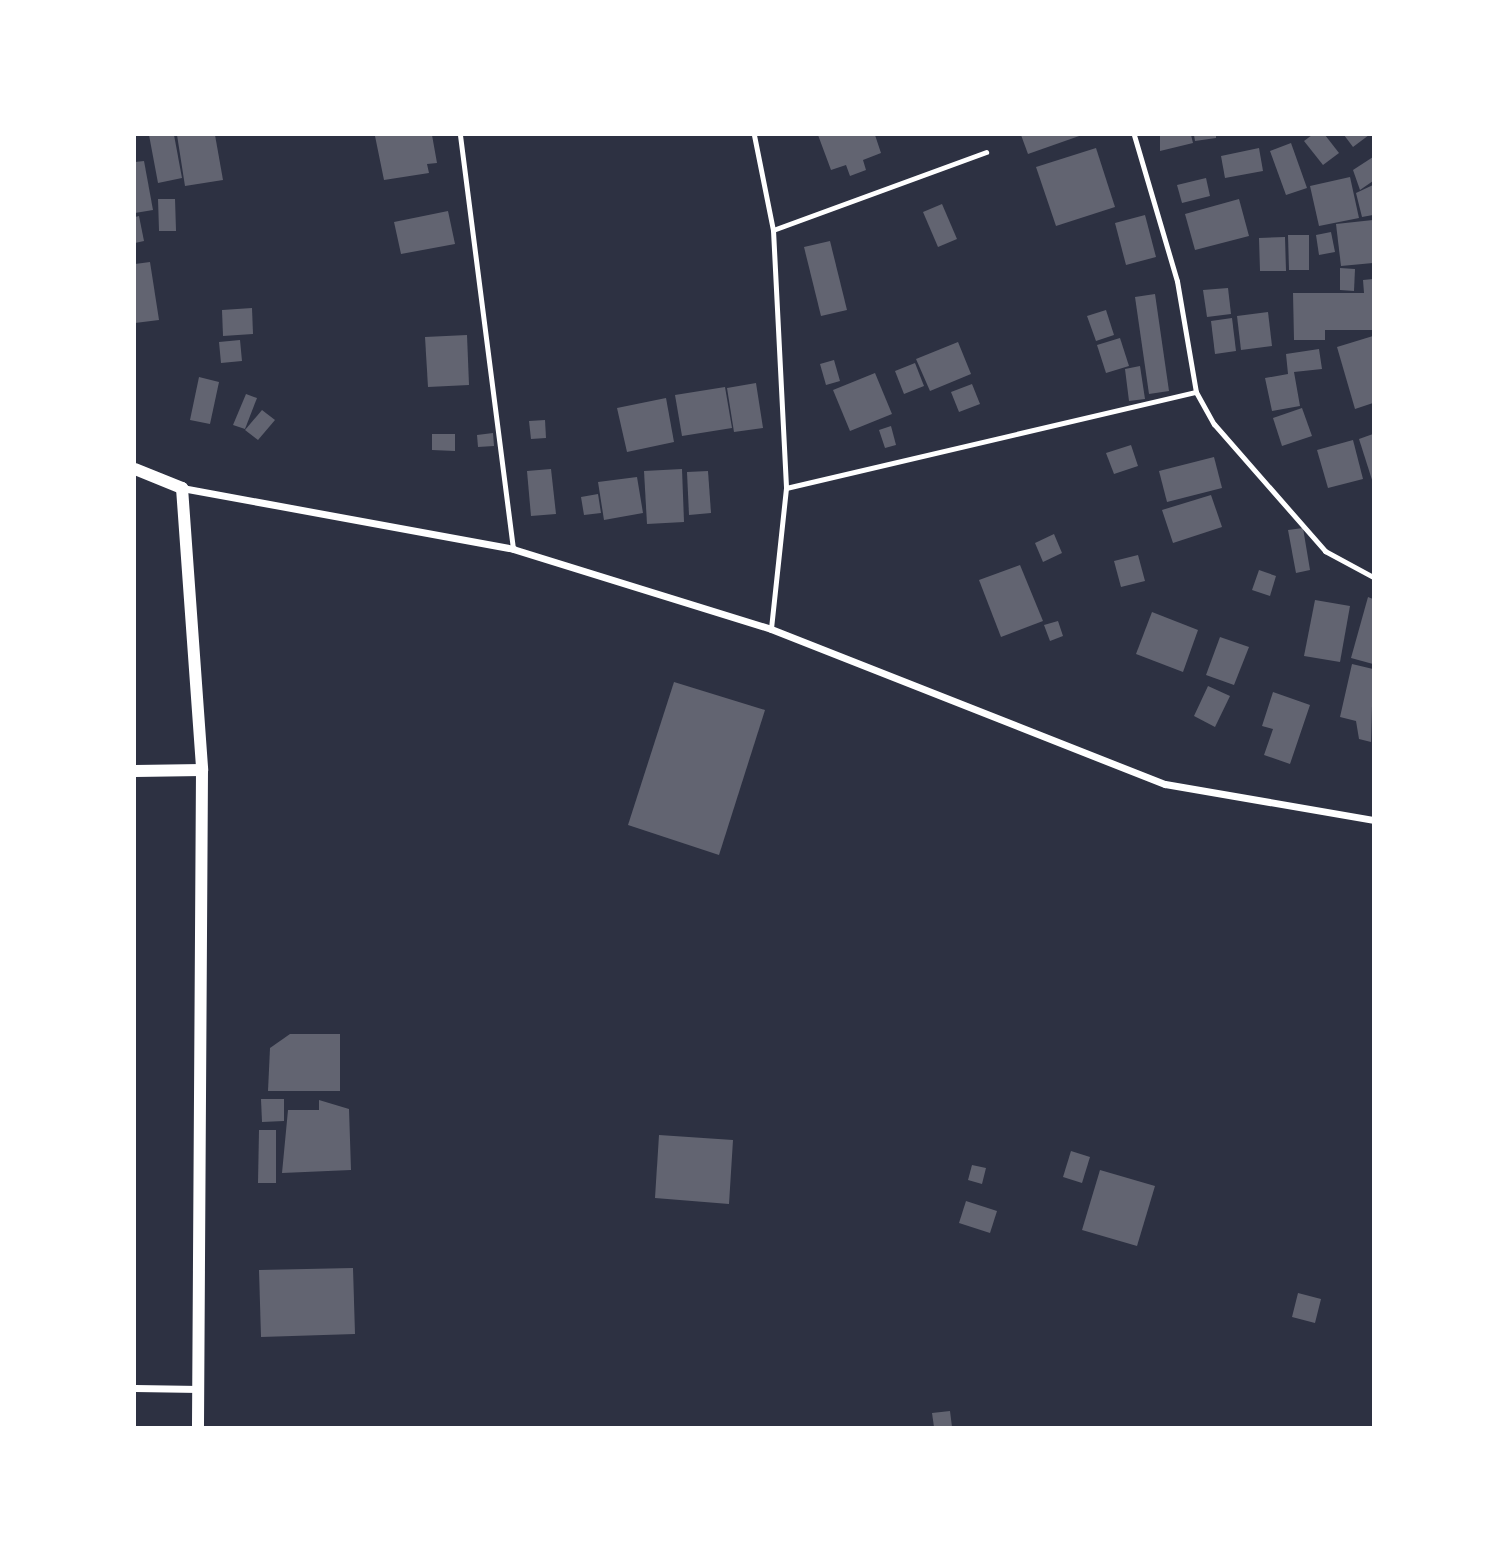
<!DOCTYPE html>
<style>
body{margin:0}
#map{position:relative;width:1508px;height:1562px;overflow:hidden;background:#2d3142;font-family:Overpass,sans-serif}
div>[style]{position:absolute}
.building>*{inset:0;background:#626471}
.service>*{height:5px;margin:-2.5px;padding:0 2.5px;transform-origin:2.5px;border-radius:2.5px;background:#fff}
.minor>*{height:7px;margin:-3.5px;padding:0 3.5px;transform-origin:3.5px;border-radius:3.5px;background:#fff}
.tertiary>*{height:12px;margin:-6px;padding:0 6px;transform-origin:6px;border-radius:6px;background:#fff}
span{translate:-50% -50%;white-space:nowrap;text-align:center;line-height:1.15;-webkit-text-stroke:5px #fff;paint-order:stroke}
.frame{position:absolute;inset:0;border:136px solid #fff;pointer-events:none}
</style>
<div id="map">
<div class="building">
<div style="clip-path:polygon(149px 135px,174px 135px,182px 178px,158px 183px)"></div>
<div style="clip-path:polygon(177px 135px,215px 135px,223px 180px,185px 186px)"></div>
<div style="clip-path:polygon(381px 135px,432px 135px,437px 163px,427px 164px,429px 173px,384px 180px,375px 136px)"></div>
<div style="clip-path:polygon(818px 135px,875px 135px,881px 153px,863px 160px,866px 170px,850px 176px,846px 165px,831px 170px)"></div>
<div style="clip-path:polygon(1021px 135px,1082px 135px,1028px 154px)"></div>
<div style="clip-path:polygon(1160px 135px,1191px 135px,1193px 143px,1160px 151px)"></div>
<div style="clip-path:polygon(1194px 135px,1216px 135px,1216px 138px,1195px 141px)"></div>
<div style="clip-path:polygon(1312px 135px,1325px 135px,1339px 153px,1323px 165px,1304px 141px)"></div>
<div style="clip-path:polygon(1344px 135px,1369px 135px,1353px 147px)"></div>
<div style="clip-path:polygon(1291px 143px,1307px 188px,1286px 195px,1270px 151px)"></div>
<div style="clip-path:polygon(1096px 148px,1115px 207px,1056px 226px,1036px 167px)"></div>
<div style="clip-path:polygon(1259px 148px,1263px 171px,1225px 178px,1221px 156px)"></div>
<div style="clip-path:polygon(1373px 157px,1373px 181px,1360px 190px,1353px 170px)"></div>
<div style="clip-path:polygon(144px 161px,153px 210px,135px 213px,135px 162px)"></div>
<div style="clip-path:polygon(1350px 177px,1359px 218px,1319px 226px,1310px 186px)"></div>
<div style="clip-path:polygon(1206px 178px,1210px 196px,1182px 203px,1177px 185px)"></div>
<div style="clip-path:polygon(1373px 185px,1373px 215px,1362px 217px,1356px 193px)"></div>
<div style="clip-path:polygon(158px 199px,175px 199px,176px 231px,159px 231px)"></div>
<div style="clip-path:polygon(1239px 199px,1249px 236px,1195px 250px,1185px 214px)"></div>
<div style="clip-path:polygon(942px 204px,957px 239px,938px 247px,923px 212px)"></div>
<div style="clip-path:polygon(448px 211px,455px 244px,401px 254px,394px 222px)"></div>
<div style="clip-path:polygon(1145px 215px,1156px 257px,1126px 265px,1115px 223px)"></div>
<div style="clip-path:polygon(139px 216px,144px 241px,135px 243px,135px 217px)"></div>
<div style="clip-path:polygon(1373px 220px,1373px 263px,1341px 266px,1336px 224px)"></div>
<div style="clip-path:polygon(1331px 232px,1335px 252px,1319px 255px,1316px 235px)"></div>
<div style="clip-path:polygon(1288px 235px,1309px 235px,1309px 270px,1289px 270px)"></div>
<div style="clip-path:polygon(1285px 237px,1286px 271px,1260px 271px,1259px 238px)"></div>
<div style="clip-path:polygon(830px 241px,847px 310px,821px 316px,804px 247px)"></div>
<div style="clip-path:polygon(150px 262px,159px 320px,135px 323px,135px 264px)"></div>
<div style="clip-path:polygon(1340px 268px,1355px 269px,1354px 291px,1340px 290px)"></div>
<div style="clip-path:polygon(1373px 279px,1373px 330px,1325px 330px,1325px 340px,1294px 340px,1293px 293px,1364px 293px,1363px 280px)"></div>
<div style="clip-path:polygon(1228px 288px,1231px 314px,1207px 317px,1203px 290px)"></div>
<div style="clip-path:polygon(1155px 294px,1169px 391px,1149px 394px,1135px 297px)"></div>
<div style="clip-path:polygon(252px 308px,253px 334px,223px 336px,222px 310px)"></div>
<div style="clip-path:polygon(1106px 310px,1114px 335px,1096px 341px,1087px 316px)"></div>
<div style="clip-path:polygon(1268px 312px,1272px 346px,1241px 350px,1237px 316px)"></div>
<div style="clip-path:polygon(1232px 318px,1236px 351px,1215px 354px,1211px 321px)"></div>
<div style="clip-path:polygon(467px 335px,469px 385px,428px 387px,425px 337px)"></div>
<div style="clip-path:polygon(1373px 336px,1373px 403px,1355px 409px,1337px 347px)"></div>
<div style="clip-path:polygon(1120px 338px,1129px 366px,1106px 373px,1097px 345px)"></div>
<div style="clip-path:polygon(240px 340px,242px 361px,221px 363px,219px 342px)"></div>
<div style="clip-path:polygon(958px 342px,971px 374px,930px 391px,916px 359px)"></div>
<div style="clip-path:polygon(1319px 349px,1322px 369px,1294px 372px,1300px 406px,1272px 411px,1265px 378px,1288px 374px,1286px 354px)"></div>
<div style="clip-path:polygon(834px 360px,840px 381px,826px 385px,820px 364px)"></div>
<div style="clip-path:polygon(915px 363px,924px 386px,904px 394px,895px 371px)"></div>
<div style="clip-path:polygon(1140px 366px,1145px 399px,1129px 401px,1125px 369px)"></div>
<div style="clip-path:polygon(875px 373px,892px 414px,850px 431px,833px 390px)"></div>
<div style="clip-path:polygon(199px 377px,219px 382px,210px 424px,190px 420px)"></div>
<div style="clip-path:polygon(756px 383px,763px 428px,734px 432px,727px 388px)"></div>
<div style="clip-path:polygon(972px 384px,980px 404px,959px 412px,951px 392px)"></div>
<div style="clip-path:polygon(725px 387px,732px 428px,682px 436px,675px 395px)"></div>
<div style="clip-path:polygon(246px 394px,257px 398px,245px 429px,233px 425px)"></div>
<div style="clip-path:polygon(666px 398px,674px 442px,627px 452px,617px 408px)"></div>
<div style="clip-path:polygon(1302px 408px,1312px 436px,1282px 446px,1273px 418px)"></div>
<div style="clip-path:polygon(262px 410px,275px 420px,258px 440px,245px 430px)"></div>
<div style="clip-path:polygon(545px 420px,546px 438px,531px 439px,529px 421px)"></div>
<div style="clip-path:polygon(891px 426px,896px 445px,885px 448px,879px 430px)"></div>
<div style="clip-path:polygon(493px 433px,494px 446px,478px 447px,477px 435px)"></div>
<div style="clip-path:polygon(432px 434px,455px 434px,455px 451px,432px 450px)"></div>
<div style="clip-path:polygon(1373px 434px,1373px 483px,1359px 439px)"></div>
<div style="clip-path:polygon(1353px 440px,1363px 479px,1328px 488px,1317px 450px)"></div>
<div style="clip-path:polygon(1131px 445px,1138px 466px,1114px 474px,1106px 453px)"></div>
<div style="clip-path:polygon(1214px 457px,1222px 488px,1167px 502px,1159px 471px)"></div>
<div style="clip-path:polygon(551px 469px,556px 514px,531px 516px,527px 471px)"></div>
<div style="clip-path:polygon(682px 469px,684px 522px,647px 524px,644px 471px)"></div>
<div style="clip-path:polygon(708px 471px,711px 513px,689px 515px,687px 472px)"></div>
<div style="clip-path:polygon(637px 477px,643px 513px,604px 520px,598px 482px)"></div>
<div style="clip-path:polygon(598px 494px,601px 513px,584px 515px,581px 497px)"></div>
<div style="clip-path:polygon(1211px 495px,1222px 527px,1173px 543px,1162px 510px)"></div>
<div style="clip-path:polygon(1303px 528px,1310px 570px,1296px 573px,1288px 530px)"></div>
<div style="clip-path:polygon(1054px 534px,1062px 553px,1043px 562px,1035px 543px)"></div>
<div style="clip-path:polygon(1138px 555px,1145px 581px,1121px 587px,1114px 561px)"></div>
<div style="clip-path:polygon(1020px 565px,1043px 621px,1001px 637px,979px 580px)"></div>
<div style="clip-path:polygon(1259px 570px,1276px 576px,1270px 596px,1252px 590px)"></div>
<div style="clip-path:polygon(1368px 597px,1373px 599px,1373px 664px,1351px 658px)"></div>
<div style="clip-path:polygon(1315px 600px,1350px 606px,1340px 662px,1304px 656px)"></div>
<div style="clip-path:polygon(1152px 612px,1198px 630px,1183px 672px,1136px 654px)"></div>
<div style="clip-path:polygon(1058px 621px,1063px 636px,1050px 641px,1044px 625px)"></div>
<div style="clip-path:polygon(1220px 637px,1249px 647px,1234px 685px,1206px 675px)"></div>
<div style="clip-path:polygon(1352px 664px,1373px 669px,1371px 742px,1359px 739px,1356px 721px,1340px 717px)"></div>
<div style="clip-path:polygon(674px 682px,765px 710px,719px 855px,628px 825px)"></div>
<div style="clip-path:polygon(1208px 686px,1230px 696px,1215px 727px,1194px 716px)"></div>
<div style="clip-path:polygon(1273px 692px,1310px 705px,1290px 764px,1264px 755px,1273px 729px,1262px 726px)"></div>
<div style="clip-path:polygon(290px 1034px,340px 1034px,340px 1091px,268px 1091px,270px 1048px)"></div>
<div style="clip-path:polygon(261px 1099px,284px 1099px,284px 1121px,262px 1122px)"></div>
<div style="clip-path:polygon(319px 1100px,349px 1109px,351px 1170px,282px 1173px,288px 1110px,319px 1110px)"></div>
<div style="clip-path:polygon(259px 1130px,276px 1130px,276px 1183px,258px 1183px)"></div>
<div style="clip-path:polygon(659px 1135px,733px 1140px,729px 1204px,655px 1198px)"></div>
<div style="clip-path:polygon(1071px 1151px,1090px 1157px,1082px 1183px,1063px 1177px)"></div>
<div style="clip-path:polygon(972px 1165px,986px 1168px,982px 1184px,968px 1180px)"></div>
<div style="clip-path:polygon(1100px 1170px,1155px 1186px,1137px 1246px,1082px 1230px)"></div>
<div style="clip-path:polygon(966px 1201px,997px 1211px,990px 1233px,959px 1223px)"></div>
<div style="clip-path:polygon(353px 1268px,355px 1334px,261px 1337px,259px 1270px)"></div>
<div style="clip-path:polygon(1298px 1293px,1321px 1299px,1315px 1323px,1292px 1317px)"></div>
<div style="clip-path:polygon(950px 1411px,952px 1427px,934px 1427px,932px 1413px)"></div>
</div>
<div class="service">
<div style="left:460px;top:135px;width:417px;rotate:82.7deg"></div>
<div style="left:754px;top:135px;width:97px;rotate:78.7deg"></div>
<div style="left:773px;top:230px;width:258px;rotate:87.1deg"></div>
<div style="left:786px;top:488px;width:142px;rotate:96.1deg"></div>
<div style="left:1134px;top:135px;width:152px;rotate:73.6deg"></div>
<div style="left:1177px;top:281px;width:113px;rotate:80.3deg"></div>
<div style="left:1196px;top:392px;width:37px;rotate:61deg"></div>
<div style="left:1214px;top:424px;width:169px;rotate:48.8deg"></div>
<div style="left:1325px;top:551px;width:55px;rotate:28.4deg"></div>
<div style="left:773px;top:230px;width:227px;rotate:-20.1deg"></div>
<div style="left:786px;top:488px;width:421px;rotate:-13.2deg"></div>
</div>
<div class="minor">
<div style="left:182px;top:488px;width:337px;rotate:10.4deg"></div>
<div style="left:513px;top:549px;width:270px;rotate:17.2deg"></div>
<div style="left:771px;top:629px;width:423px;rotate:21.5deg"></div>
<div style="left:1165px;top:784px;width:211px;rotate:9.8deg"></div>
<div style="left:135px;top:1388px;width:64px;rotate:0.9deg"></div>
</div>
<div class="tertiary">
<div style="left:135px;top:469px;width:51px;rotate:22deg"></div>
<div style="left:182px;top:488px;width:283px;rotate:85.9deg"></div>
<div style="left:202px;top:770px;width:657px;rotate:90.35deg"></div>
<div style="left:135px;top:771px;width:67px;rotate:-0.9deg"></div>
</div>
<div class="frame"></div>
</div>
